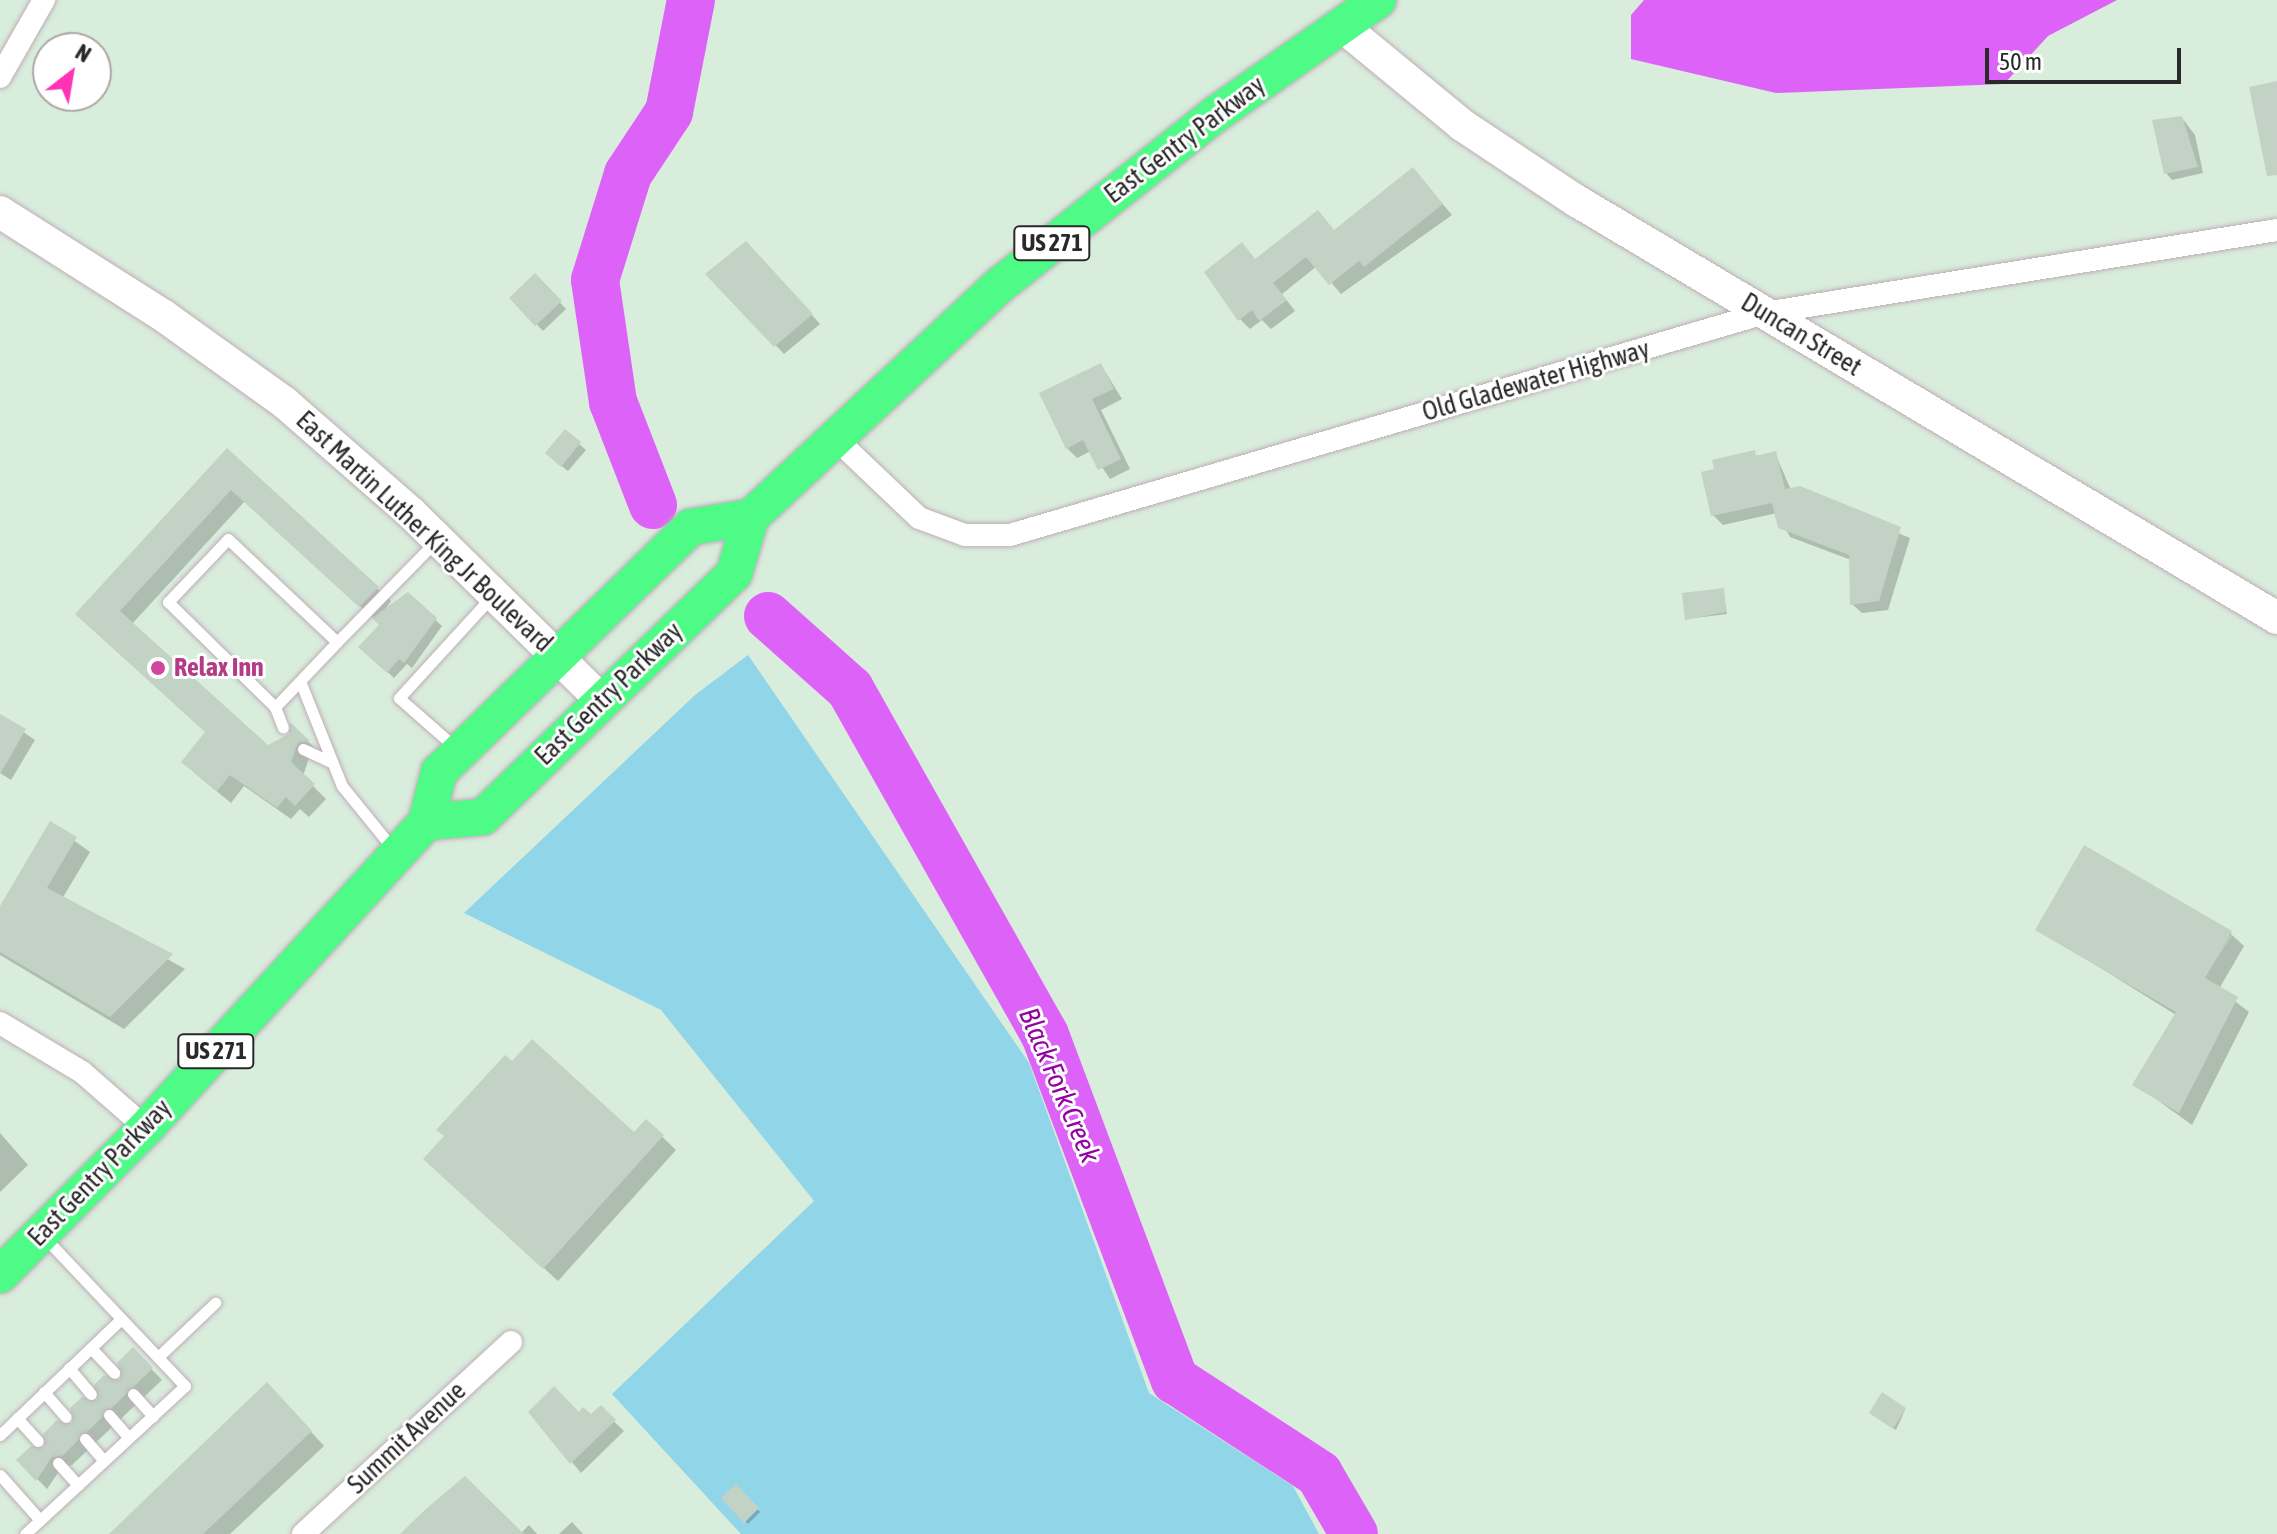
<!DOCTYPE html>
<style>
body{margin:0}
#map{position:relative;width:2277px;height:1534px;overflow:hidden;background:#d9eddc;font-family:"Asap Condensed",sans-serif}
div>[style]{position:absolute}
.green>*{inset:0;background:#91d5e8}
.water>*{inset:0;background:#dd63f8}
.shadow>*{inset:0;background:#0003}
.river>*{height:48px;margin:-24px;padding:0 24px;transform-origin:24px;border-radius:24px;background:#dd63f8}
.building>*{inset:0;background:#c2d2c5}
.roads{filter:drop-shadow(0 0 2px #beadb8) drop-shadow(0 0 2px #beadb8)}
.lane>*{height:11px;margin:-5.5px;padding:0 5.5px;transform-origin:5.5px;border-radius:5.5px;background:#fff}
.street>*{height:22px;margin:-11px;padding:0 11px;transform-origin:11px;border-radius:11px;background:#fff}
.secondary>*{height:32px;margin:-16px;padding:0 16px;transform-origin:16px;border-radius:16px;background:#fff}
.primary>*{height:36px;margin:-18px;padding:0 18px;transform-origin:18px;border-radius:18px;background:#4ffb87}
.dots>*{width:22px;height:22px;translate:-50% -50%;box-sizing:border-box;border:4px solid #fff;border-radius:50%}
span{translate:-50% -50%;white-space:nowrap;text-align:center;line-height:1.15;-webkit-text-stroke:6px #fff;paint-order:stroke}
.shield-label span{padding:2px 6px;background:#fff;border:2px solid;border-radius:6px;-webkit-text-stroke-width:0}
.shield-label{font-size:24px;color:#292929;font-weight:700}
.street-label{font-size:26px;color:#292929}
.hotel-label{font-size:26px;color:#b23c85;font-weight:700}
.left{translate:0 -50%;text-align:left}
.water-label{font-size:28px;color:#9303a3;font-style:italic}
.north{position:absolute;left:32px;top:32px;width:80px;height:80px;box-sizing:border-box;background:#fff;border:2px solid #a9a9a9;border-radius:50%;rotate:31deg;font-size:22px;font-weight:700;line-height:32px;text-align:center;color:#292929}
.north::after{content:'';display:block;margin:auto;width:28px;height:36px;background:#ff34b4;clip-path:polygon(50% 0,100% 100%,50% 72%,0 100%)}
.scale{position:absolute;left:1985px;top:48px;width:196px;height:36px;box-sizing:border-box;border:4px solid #292929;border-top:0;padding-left:10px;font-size:24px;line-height:28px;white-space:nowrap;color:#292929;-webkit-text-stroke:6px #fff;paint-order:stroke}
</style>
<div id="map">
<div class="green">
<div style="clip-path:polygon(748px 655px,1029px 1063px,1149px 1393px,1293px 1486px,1319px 1534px,741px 1534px,612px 1394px,814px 1201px,661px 1010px,464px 913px,695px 695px)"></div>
</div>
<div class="water">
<div style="clip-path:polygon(1644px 0,2117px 0,2048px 36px,2004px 84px,1776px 93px,1631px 59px,1631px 15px)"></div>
</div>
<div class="shadow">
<div style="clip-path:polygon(2182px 118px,2195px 135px,2203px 173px,2172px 180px,2166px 173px)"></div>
<div style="clip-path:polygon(1413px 169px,1452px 215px,1341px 294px,1317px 266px,1282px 294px,1295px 311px,1271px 329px,1262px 320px,1250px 329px,1240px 319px,1252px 255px,1256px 261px,1335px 232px)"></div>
<div style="clip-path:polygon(755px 252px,820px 324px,784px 354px,708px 274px)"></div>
<div style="clip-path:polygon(535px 276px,566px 309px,543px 331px,512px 298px)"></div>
<div style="clip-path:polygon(1101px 365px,1122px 399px,1101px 410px,1130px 469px,1110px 479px,1091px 451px,1077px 458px,1067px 448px)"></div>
<div style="clip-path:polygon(579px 444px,586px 450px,568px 471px,554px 460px)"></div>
<div style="clip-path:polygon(227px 451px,391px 601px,382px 614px,408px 595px,442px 626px,412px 668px,407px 664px,394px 678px,361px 647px,381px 625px,245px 501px,132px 624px,268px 748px,291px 735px,291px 726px,321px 754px,310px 755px,303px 776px,326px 799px,309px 817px,300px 809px,291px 819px,244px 786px,231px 803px,197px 775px,184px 762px,208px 733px,91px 627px)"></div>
<div style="clip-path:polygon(1775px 453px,1791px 490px,1910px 538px,1888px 610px,1862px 613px,1852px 604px,1851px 560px,1790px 537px,1777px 513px,1723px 525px,1713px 515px,1715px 462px)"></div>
<div style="clip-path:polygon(1723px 590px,1727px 614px,1687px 619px)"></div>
<div style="clip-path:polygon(0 716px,35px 740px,11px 780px,0 773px)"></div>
<div style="clip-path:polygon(51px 824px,90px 852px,62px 899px,185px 969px,124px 1029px,0 955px,0 910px)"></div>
<div style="clip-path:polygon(2085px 848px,2232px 934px,2198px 986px,2232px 935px,2244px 946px,2219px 989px,2249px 1012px,2192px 1125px,2135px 1084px,2176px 1015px,2038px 929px)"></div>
<div style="clip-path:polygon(646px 1121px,676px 1150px,558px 1281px,439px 1172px,634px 1135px)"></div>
<div style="clip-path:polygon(0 1133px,28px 1165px,0 1192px)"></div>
<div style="clip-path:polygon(133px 1350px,162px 1380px,72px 1465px,62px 1467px,47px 1489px,19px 1460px,46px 1449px,123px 1381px)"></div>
<div style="clip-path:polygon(280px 1398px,324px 1446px,230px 1534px,112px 1534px)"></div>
<div style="clip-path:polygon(600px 1408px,624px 1431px,581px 1473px,531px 1412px,591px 1417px)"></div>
<div style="clip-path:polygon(1905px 1410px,1896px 1430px,1874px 1415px)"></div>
<div style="clip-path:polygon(736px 1487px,760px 1512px,748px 1524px,724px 1498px)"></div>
<div style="clip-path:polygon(572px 1522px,583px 1534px,559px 1534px)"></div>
<div style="clip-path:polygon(529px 1525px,537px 1534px,406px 1534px,521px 1533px)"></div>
</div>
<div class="river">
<div style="left:653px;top:505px;width:110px;rotate:-111.2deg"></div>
<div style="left:613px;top:402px;width:123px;rotate:-98.4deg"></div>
<div style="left:595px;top:280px;width:111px;rotate:-72.7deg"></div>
<div style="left:628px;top:174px;width:74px;rotate:-56.5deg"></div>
<div style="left:669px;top:112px;width:114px;rotate:-78.9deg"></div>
<div style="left:768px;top:616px;width:110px;rotate:41.7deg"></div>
<div style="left:850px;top:689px;width:397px;rotate:60.6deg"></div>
<div style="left:1045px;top:1035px;width:369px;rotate:69.4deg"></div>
<div style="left:1175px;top:1380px;width:172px;rotate:33.1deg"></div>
<div style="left:1319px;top:1474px;width:69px;rotate:59.7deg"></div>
</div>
<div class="building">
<div style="clip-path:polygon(2277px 81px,2277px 175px,2267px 176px,2249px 87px)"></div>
<div style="clip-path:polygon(2182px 116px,2198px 167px,2164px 174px,2152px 120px)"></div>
<div style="clip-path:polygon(1413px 167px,1443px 204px,1364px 267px,1359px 261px,1329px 285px,1306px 257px,1273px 283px,1287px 300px,1259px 321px,1252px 310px,1238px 321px,1204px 272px,1242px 242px,1255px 259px,1318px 210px,1334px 230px)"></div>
<div style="clip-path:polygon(746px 241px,813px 314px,774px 347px,705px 274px)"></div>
<div style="clip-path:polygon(535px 273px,562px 301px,535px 326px,509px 298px)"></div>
<div style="clip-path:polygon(1101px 363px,1114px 389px,1092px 399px,1121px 459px,1098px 470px,1083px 440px,1066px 449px,1039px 393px)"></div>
<div style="clip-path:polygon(565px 429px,581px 442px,561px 467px,545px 453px)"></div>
<div style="clip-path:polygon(227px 448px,379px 587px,359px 607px,231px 490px,120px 611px,268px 745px,289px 734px,290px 722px,310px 741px,298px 743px,291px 762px,315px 784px,295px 806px,286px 797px,277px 808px,230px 775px,217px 791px,181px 762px,205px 732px,75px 614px)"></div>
<div style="clip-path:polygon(1755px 450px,1756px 456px,1776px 451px,1785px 489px,1800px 486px,1901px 527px,1879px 601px,1850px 605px,1849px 555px,1778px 528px,1772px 503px,1711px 516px,1701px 472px,1714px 469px,1712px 460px)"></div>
<div style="clip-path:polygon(1724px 588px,1726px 612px,1685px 620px,1682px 593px)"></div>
<div style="clip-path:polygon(408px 592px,437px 618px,404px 663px,399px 659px,387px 673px,358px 647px,379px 625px,372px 618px)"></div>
<div style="clip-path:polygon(0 714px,26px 729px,0 774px)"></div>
<div style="clip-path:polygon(50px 821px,77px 837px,47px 888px,173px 954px,110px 1017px,0 952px,0 906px)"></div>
<div style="clip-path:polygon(2084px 845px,2232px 931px,2205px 978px,2238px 997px,2179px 1113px,2132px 1085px,2176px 1012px,2035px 930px)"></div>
<div style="clip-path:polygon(532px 1039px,634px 1132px,646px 1119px,664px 1135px,543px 1269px,423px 1159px,444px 1136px,436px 1130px,505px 1055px,512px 1061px)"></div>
<div style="clip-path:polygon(133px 1347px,153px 1368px,62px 1456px,52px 1457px,36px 1481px,16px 1460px,31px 1446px,44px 1447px,43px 1434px,57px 1420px,72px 1423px,70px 1408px,82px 1397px,97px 1400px,94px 1385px,104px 1375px,120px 1379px,117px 1363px)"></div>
<div style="clip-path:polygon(267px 1382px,312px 1431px,203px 1534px,109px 1534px)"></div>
<div style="clip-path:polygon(554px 1386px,579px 1412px,583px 1407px,591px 1414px,601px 1405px,616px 1420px,570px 1464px,528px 1412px)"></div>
<div style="clip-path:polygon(1882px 1392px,1906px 1408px,1893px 1429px,1869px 1413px)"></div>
<div style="clip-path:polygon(465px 1476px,524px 1534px,400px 1534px,427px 1508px)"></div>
<div style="clip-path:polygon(736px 1484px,759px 1508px,744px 1523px,721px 1498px)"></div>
</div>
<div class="roads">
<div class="lane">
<div style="left:337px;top:642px;width:90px;rotate:133.6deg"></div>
<div style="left:275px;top:707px;width:150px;rotate:-135.5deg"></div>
<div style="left:168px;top:602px;width:87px;rotate:-46.4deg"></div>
<div style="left:228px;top:539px;width:150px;rotate:43.4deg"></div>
<div style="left:337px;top:642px;width:140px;rotate:-45.6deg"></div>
<div style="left:300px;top:681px;width:113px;rotate:68.2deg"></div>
<div style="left:342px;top:786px;width:82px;rotate:50.9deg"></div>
<div style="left:275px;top:707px;width:22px;rotate:69deg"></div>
<div style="left:303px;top:749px;width:29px;rotate:25deg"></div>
<div style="left:457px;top:749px;width:77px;rotate:-138.7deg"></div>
<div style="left:399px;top:698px;width:138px;rotate:-47.6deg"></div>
<div style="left:91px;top:1348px;width:34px;rotate:47deg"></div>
<div style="left:158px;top:1357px;width:79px;rotate:-43.5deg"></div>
<div style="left:69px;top:1368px;width:34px;rotate:50deg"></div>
<div style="left:44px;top:1392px;width:33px;rotate:49deg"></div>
<div style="left:133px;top:1394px;width:30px;rotate:48deg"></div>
<div style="left:109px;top:1415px;width:30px;rotate:49deg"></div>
<div style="left:17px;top:1418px;width:31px;rotate:48deg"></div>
<div style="left:0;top:1435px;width:168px;rotate:-43.8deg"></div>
<div style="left:85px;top:1439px;width:29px;rotate:49deg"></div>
<div style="left:58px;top:1463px;width:30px;rotate:48deg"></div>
<div style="left:0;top:1475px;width:60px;rotate:48.4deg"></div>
<div style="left:25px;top:1534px;width:218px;rotate:-42.8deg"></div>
<div style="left:185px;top:1386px;width:205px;rotate:-133.4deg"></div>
</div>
<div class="street">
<div style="left:0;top:77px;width:89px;rotate:-60.3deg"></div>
<div style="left:835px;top:438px;width:116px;rotate:43.6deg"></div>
<div style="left:919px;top:518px;width:49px;rotate:20.3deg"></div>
<div style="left:965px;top:535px;width:45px"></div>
<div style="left:1010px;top:535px;width:787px;rotate:-16.39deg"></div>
<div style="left:1765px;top:313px;width:519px;rotate:-9.21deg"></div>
<div style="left:0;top:1023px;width:96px;rotate:30.9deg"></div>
<div style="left:82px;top:1072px;width:85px;rotate:41.2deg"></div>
<div style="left:303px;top:1534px;width:283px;rotate:-42.7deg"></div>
</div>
<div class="secondary">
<div style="left:1342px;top:26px;width:156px;rotate:39.5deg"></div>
<div style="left:1462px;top:125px;width:136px;rotate:33.6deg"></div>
<div style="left:1575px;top:200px;width:817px;rotate:30.77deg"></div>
<div style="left:0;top:212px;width:194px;rotate:32.4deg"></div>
<div style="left:164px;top:316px;width:149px;rotate:35.7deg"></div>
<div style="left:285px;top:403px;width:166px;rotate:41.1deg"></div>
<div style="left:410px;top:512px;width:269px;rotate:44.5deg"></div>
</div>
<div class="primary">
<div style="left:426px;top:822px;width:57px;rotate:-5deg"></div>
<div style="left:483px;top:817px;width:349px;rotate:-44.1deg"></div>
<div style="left:734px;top:574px;width:59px;rotate:-73.4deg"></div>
<div style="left:751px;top:517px;width:340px;rotate:-43deg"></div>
<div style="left:1000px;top:285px;width:275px;rotate:-38.4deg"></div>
<div style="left:1216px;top:114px;width:198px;rotate:-35.1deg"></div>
<div style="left:0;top:1275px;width:207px;rotate:-45.2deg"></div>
<div style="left:146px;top:1128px;width:415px;rotate:-47.5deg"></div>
<div style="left:426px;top:822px;width:52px;rotate:-75.4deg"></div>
<div style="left:439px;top:772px;width:351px;rotate:-44.2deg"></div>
<div style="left:691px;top:527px;width:61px;rotate:-9.5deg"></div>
</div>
</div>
<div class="dots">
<div style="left:158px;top:668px;background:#d1479c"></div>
</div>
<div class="shield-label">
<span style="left:1052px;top:243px">US 271</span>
<span style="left:216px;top:1051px">US 271</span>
</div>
<div class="street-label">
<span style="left:1185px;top:140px;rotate:-37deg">East Gentry Parkway</span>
<span style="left:1801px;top:335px;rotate:31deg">Duncan Street</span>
<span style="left:1536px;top:381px;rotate:-16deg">Old Gladewater Highway</span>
<span style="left:424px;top:532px;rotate:43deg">East Martin Luther King Jr Boulevard</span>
<span style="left:609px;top:694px;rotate:-44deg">East Gentry Parkway</span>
<span style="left:100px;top:1173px;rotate:-46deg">East Gentry Parkway</span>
<span style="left:407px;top:1438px;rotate:-43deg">Summit Avenue</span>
</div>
<div class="hotel-label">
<span class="left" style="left:174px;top:668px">Relax Inn</span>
</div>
<div class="water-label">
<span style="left:1060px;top:1085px;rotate:67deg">Black Fork Creek</span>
</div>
<div class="north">N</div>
<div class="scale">50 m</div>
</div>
